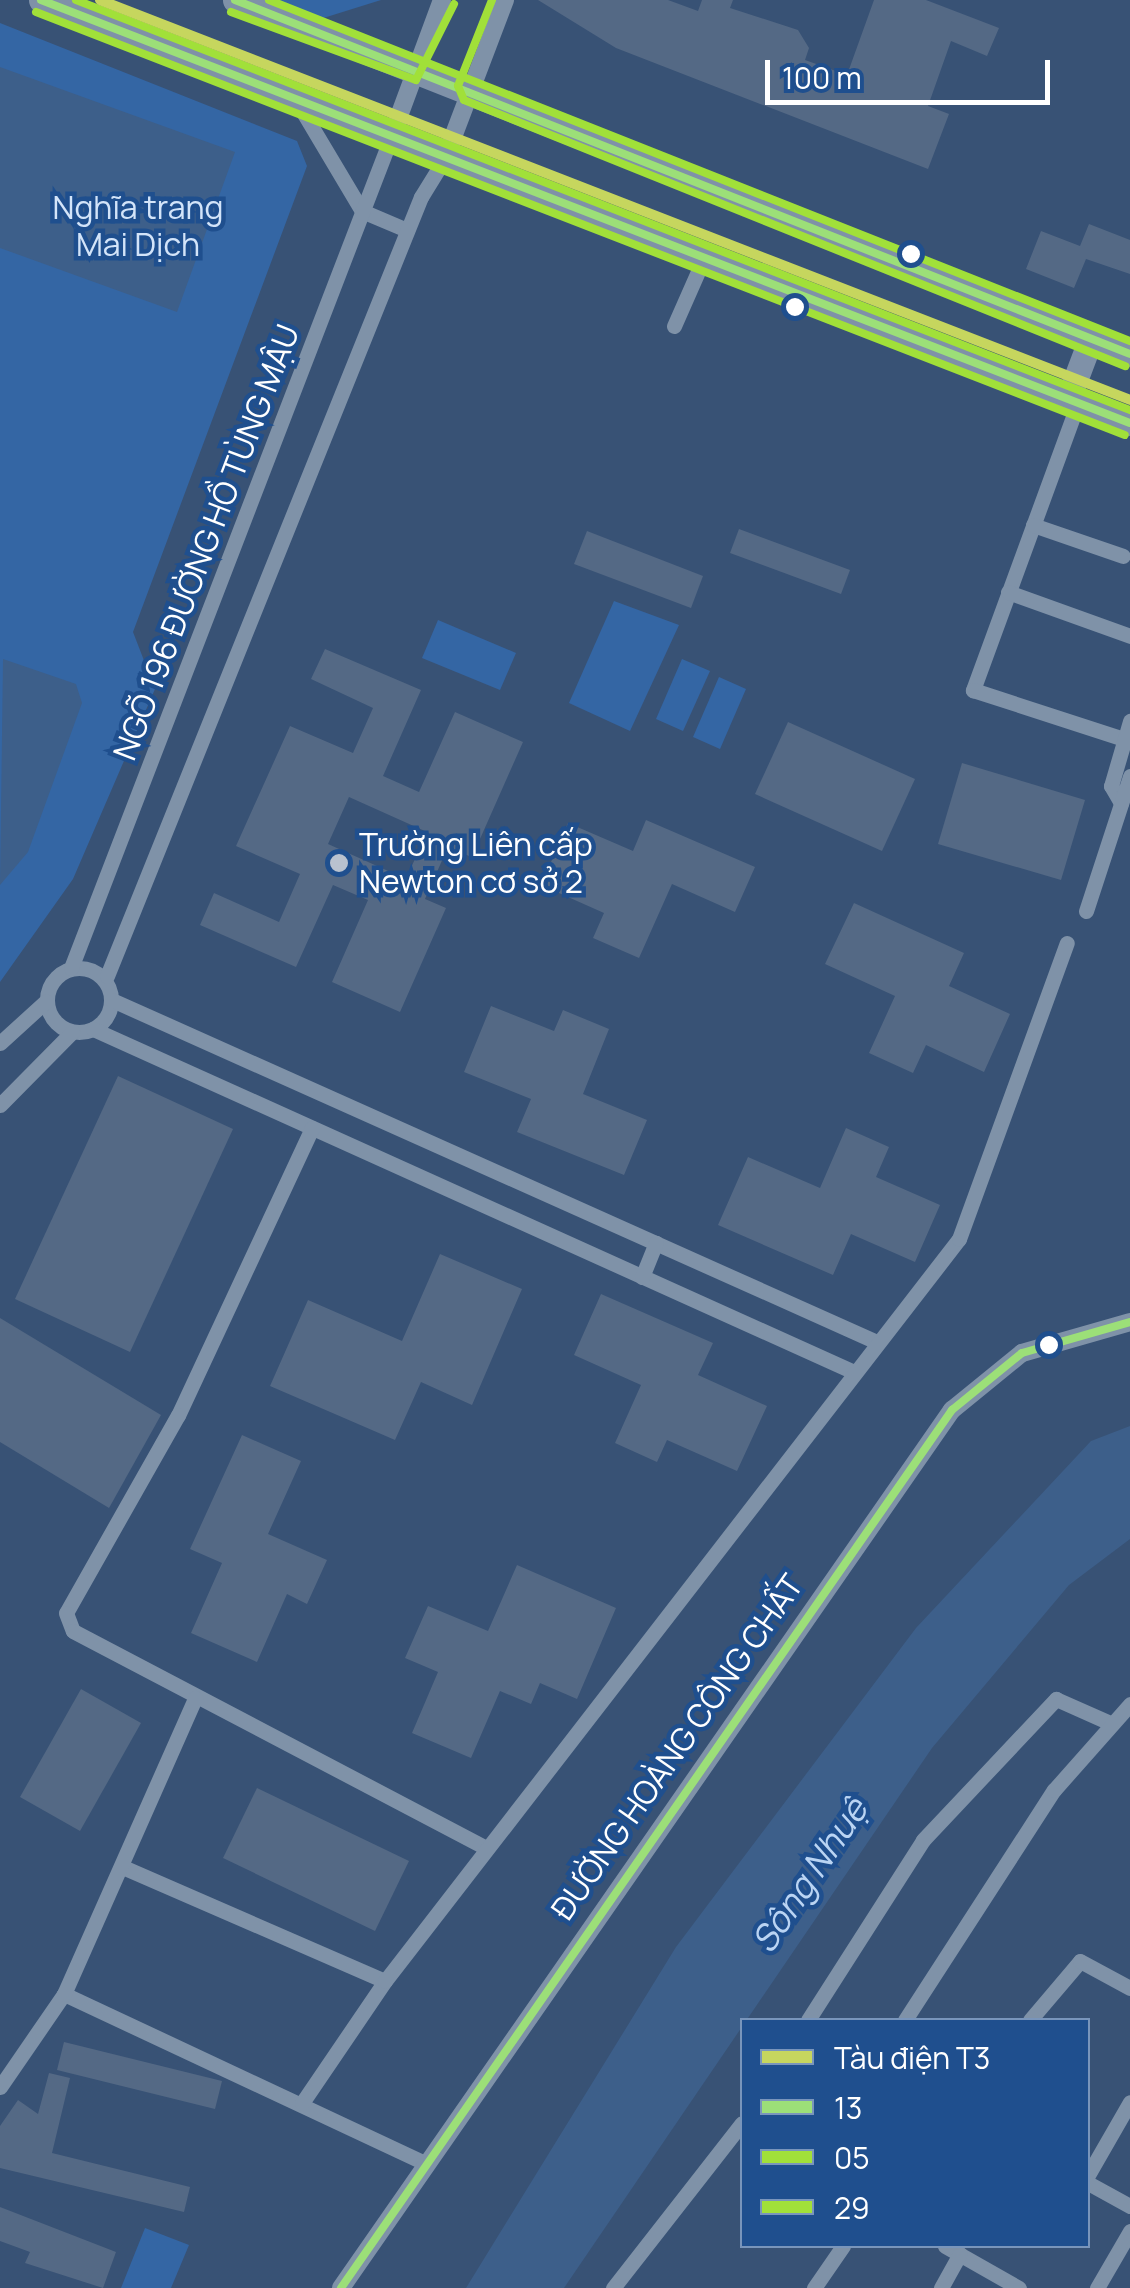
<!DOCTYPE html>
<meta charset="utf-8">
<style>
body{margin:0}
#map{position:relative;width:1130px;height:2288px;overflow:hidden;background:#385275;font-family:Manrope,sans-serif}
div>[style]{position:absolute}
.green>*{inset:0;background:#3466a4}
.water>*{inset:0;background:#3d5f8a}
.building>*{inset:0;background:#546985}
.minor>*{height:15px;margin:-7.5px;padding:0 7.5px;transform-origin:7.5px;border-radius:7.5px;background:#7f92a8}
.minor>.ring{margin:-7.5px;padding:0;box-sizing:content-box;background:none;border:15px solid #7f92a8;border-radius:50%}
.tertiary>*{height:18px;margin:-9px;padding:0 9px;transform-origin:9px;border-radius:9px;background:#7f92a8}
.trunk>*{height:25px;margin:-12.5px;padding:0 12.5px;transform-origin:12.5px;border-radius:12.5px;background:#7f91a8}
.bus-1>*{height:8px;margin:-4px;padding:0 4px;transform-origin:4px;border-radius:4px;background:#9cdf78}
.bus-2>*{height:8px;margin:-4px;padding:0 4px;transform-origin:4px;border-radius:4px;background:#a1e039}
.bus-3>*{height:8px;margin:-4px;padding:0 4px;transform-origin:4px;border-radius:4px;background:#a1e039}
.metro-1>*{height:10px;margin:-5px;padding:0 5px;transform-origin:5px;border-radius:5px;background:#c6d65e}
.dots>*{width:28px;height:28px;translate:-50% -50%;box-sizing:border-box;border:5px solid #1f4f8e;border-radius:50%}
span{translate:-50% -50%;white-space:nowrap;text-align:center;line-height:1.15;-webkit-text-stroke:9px #1f4f8e;paint-order:stroke}
.park-label{font-size:32px;color:#d3e4f9}
.street-label{font-size:32px;color:#fff}
.poi-label{font-size:32px;color:#fff}
.left{translate:0 -50%;text-align:left}
.water-label{font-size:35px;color:#bad4f3;font-style:italic}
.legend{position:absolute;left:740px;top:2018px;width:350px;height:230px;box-sizing:border-box;background:#1f4f8e;border:2px solid #7995bb;margin:0;padding:12px 18px;list-style:none;font-size:30px;color:#fff}
.legend li{display:flex;align-items:center;gap:20px;height:50px}
.legend b{width:50px;border:2px solid #7995bb}
.scale{position:absolute;left:765px;top:60px;width:285px;height:45px;box-sizing:border-box;border:5px solid #fff;border-top:0;padding-left:12px;font-size:30px;line-height:35px;white-space:nowrap;color:#fff;-webkit-text-stroke:8px #1f4f8e;paint-order:stroke}
</style>
<div id="map">
<div class="green">
<div style="clip-path:polygon(264px 0,381px 0,317px 20px)"></div>
<div style="clip-path:polygon(0 23px,297px 141px,307px 166px,133px 632px,155px 689px,73px 879px,0 982px)"></div>
<div style="clip-path:polygon(614px 601px,679px 625px,630px 731px,569px 703px)"></div>
<div style="clip-path:polygon(438px 620px,516px 653px,500px 690px,422px 658px)"></div>
<div style="clip-path:polygon(682px 659px,710px 671px,683px 731px,656px 719px)"></div>
<div style="clip-path:polygon(719px 677px,746px 689px,720px 749px,693px 737px)"></div>
<div style="clip-path:polygon(145px 2228px,189px 2245px,171px 2288px,121px 2288px)"></div>
</div>
<div class="water">
<div style="clip-path:polygon(0 67px,235px 152px,177px 312px,0 248px)"></div>
<div style="clip-path:polygon(3px 659px,76px 684px,82px 703px,28px 852px,0 885px)"></div>
<div style="clip-path:polygon(1130px 1426px,1130px 1539px,1069px 1585px,932px 1748px,564px 2288px,466px 2288px,676px 1947px,916px 1628px,1091px 1441px)"></div>
</div>
<div class="building">
<div style="clip-path:polygon(538px 0,668px 0,698px 11px,702px 0,733px 0,730px 8px,798px 30px,809px 48px,805px 60px,847px 75px,874px 0,926px 0,999px 28px,987px 56px,951px 41px,928px 106px,949px 114px,928px 169px,616px 48px)"></div>
<div style="clip-path:polygon(1089px 224px,1130px 240px,1130px 274px,1086px 259px,1074px 288px,1026px 269px,1041px 231px,1080px 246px)"></div>
<div style="clip-path:polygon(739px 529px,850px 570px,841px 594px,730px 553px)"></div>
<div style="clip-path:polygon(587px 531px,703px 576px,691px 608px,574px 564px)"></div>
<div style="clip-path:polygon(evenodd,325px 649px,421px 690px,383px 776px,419px 792px,455px 712px,523px 742px,476px 848px,469px 856px,448px 847px,425px 899px,446px 908px,400px 1012px,332px 982px,368px 900px,333px 885px,296px 967px,200px 925px,214px 893px,279px 922px,300px 874px,236px 846px,290px 726px,353px 753px,373px 708px,311px 679px,325px 649px,349px 797px,427px 832px,406px 879px,328px 844px,349px 797px)"></div>
<div style="clip-path:polygon(788px 722px,915px 779px,882px 851px,755px 794px)"></div>
<div style="clip-path:polygon(962px 763px,1085px 800px,1061px 880px,938px 844px)"></div>
<div style="clip-path:polygon(646px 820px,755px 867px,735px 912px,672px 884px,639px 958px,593px 938px,604px 913px,541px 885px,568px 823px,633px 851px)"></div>
<div style="clip-path:polygon(854px 903px,964px 953px,949px 986px,1010px 1014px,984px 1072px,926px 1045px,913px 1073px,869px 1053px,895px 996px,825px 964px)"></div>
<div style="clip-path:polygon(491px 1006px,554px 1031px,563px 1010px,609px 1029px,583px 1094px,647px 1120px,624px 1175px,517px 1132px,531px 1099px,464px 1072px)"></div>
<div style="clip-path:polygon(118px 1076px,233px 1129px,130px 1352px,15px 1299px)"></div>
<div style="clip-path:polygon(846px 1128px,889px 1147px,876px 1177px,940px 1205px,915px 1262px,851px 1234px,833px 1275px,718px 1225px,748px 1157px,820px 1188px)"></div>
<div style="clip-path:polygon(440px 1254px,522px 1289px,472px 1405px,421px 1382px,395px 1440px,270px 1386px,308px 1300px,402px 1341px)"></div>
<div style="clip-path:polygon(601px 1294px,713px 1343px,698px 1375px,767px 1406px,737px 1471px,667px 1440px,657px 1462px,615px 1443px,641px 1385px,574px 1355px)"></div>
<div style="clip-path:polygon(0 1318px,161px 1415px,109px 1508px,0 1442px)"></div>
<div style="clip-path:polygon(242px 1435px,301px 1461px,268px 1534px,327px 1560px,307px 1604px,287px 1594px,257px 1662px,191px 1633px,222px 1563px,190px 1549px)"></div>
<div style="clip-path:polygon(517px 1565px,616px 1608px,577px 1699px,540px 1683px,531px 1704px,500px 1691px,471px 1758px,412px 1733px,438px 1672px,405px 1658px,428px 1606px,488px 1631px)"></div>
<div style="clip-path:polygon(81px 1689px,141px 1723px,80px 1831px,20px 1797px)"></div>
<div style="clip-path:polygon(257px 1788px,409px 1861px,375px 1931px,223px 1858px)"></div>
<div style="clip-path:polygon(64px 2042px,222px 2081px,215px 2109px,57px 2070px)"></div>
<div style="clip-path:polygon(49px 2073px,70px 2078px,52px 2153px,190px 2187px,184px 2212px,0 2168px,0 2126px,18px 2100px,38px 2114px)"></div>
<div style="clip-path:polygon(0 2207px,116px 2252px,103px 2288px,25px 2263px,30px 2252px,0 2241px)"></div>
</div>
<div class="minor">
<div style="left:297px;top:102px;width:127px;rotate:59.2deg"></div>
<div style="left:362px;top:211px;width:49px;rotate:22.9deg"></div>
<div style="left:674px;top:326px;width:74px;rotate:-66.2deg"></div>
<div style="left:1078px;top:403px;width:306px;rotate:110.1deg"></div>
<div style="left:973px;top:690px;width:159px;rotate:18deg"></div>
<div style="left:1033px;top:525px;width:95px;rotate:19deg"></div>
<div style="left:1008px;top:592px;width:130px;rotate:19.8deg"></div>
<div style="left:1121px;top:803px;width:20px;rotate:-120deg"></div>
<div style="left:1111px;top:786px;width:68px;rotate:-73.7deg"></div>
<div style="left:1086px;top:911px;width:142px;rotate:-71.9deg"></div>
<div class="ring" style="left:47px;top:968px;width:49px;height:49px"></div>
<div style="left:71px;top:968px;width:893px;rotate:-68.93deg"></div>
<div style="left:107px;top:976px;width:840px;rotate:-68.05deg"></div>
<div style="left:421px;top:197px;width:46px;rotate:-58.4deg"></div>
<div style="left:112px;top:1000px;width:838px;rotate:24.09deg"></div>
<div style="left:93px;top:1029px;width:835px;rotate:24.26deg"></div>
<div style="left:0;top:1043px;width:62px;rotate:-42.4deg"></div>
<div style="left:0;top:1105px;width:103px;rotate:-45.4deg"></div>
<div style="left:312px;top:1128px;width:317px;rotate:115deg"></div>
<div style="left:178px;top:1415px;width:227px;rotate:119.5deg"></div>
<div style="left:66px;top:1613px;width:19px;rotate:69deg"></div>
<div style="left:73px;top:1631px;width:467px;rotate:27.7deg"></div>
<div style="left:642px;top:1277px;width:37px;rotate:-68deg"></div>
<div style="left:125px;top:1868px;width:283px;rotate:23.5deg"></div>
<div style="left:64px;top:1994px;width:396px;rotate:25.1deg"></div>
<div style="left:808px;top:2020px;width:214px;rotate:-57.4deg"></div>
<div style="left:923px;top:1840px;width:194px;rotate:-46.7deg"></div>
<div style="left:1056px;top:1699px;width:57px;rotate:23.9deg"></div>
<div style="left:905px;top:2020px;width:274px;rotate:-57.1deg"></div>
<div style="left:1054px;top:1790px;width:115px;rotate:-48.5deg"></div>
<div style="left:1030px;top:2020px;width:77px;rotate:-49.7deg"></div>
<div style="left:1080px;top:1961px;width:57px;rotate:28.4deg"></div>
<div style="left:0;top:2087px;width:113px;rotate:-55.5deg"></div>
<div style="left:64px;top:1994px;width:324px;rotate:-66.1deg"></div>
<div style="left:302px;top:2103px;width:148px;rotate:-55.8deg"></div>
<div style="left:385px;top:1981px;width:938px;rotate:-52.28deg"></div>
<div style="left:959px;top:1239px;width:315px;rotate:-70deg"></div>
<div style="left:1088px;top:2175px;width:84px;rotate:-60.1deg"></div>
<div style="left:1088px;top:2183px;width:48px;rotate:28.7deg"></div>
<div style="left:945px;top:2246px;width:85px;rotate:29.6deg"></div>
<div style="left:613px;top:2288px;width:209px;rotate:-52deg"></div>
<div style="left:814px;top:2288px;width:51px;rotate:-55.4deg"></div>
<div style="left:941px;top:2288px;width:39px;rotate:-61deg"></div>
<div style="left:1097px;top:2288px;width:66px;rotate:-59.9deg"></div>
</div>
<div class="tertiary">
<div style="left:392px;top:135px;width:144px;rotate:-69.7deg"></div>
<div style="left:445px;top:158px;width:169px;rotate:-69.2deg"></div>
<div style="left:341px;top:2288px;width:1070px;rotate:-55.17deg"></div>
<div style="left:952px;top:1410px;width:90px;rotate:-39.2deg"></div>
<div style="left:1022px;top:1353px;width:112px;rotate:-16deg"></div>
</div>
<div class="trunk">
<div style="left:41px;top:0;width:1168px;rotate:21.23deg"></div>
<div style="left:235px;top:0;width:962px;rotate:21.58deg"></div>
<div style="left:1068px;top:399px;width:65px;rotate:-69.3deg"></div>
</div>
<div class="bus-1">
<div style="left:41px;top:0;width:1168px;rotate:21.23deg"></div>
<div style="left:235px;top:0;width:962px;rotate:21.58deg"></div>
<div style="left:341px;top:2288px;width:1070px;rotate:-55.17deg"></div>
<div style="left:952px;top:1410px;width:90px;rotate:-39.2deg"></div>
<div style="left:1022px;top:1353px;width:112px;rotate:-16deg"></div>
</div>
<div class="bus-2">
<div style="left:492px;top:0;width:92px;rotate:111.6deg"></div>
<div style="left:458px;top:86px;width:15px;rotate:67deg"></div>
<div style="left:464px;top:100px;width:713px;rotate:21.92deg"></div>
<div style="left:36px;top:12px;width:1168px;rotate:21.23deg"></div>
<div style="left:231px;top:12px;width:197px;rotate:20.2deg"></div>
<div style="left:416px;top:80px;width:85px;rotate:-63.4deg"></div>
</div>
<div class="bus-3">
<div style="left:76px;top:0;width:1131px;rotate:21.26deg"></div>
<div style="left:269px;top:0;width:926px;rotate:21.61deg"></div>
</div>
<div class="metro-1">
<div style="left:100px;top:0;width:1105px;rotate:21.22deg"></div>
</div>
<div class="dots">
<div style="left:911px;top:254px;background:#fff"></div>
<div style="left:795px;top:307px;background:#fff"></div>
<div style="left:339px;top:863px;background:#b9c2cf"></div>
<div style="left:1049px;top:1345px;background:#fff"></div>
</div>
<div class="park-label">
<span style="left:138px;top:226px">Nghĩa trang<br>Mai Dịch</span>
</div>
<div class="street-label">
<span style="left:206px;top:542px;rotate:-69deg">NGÕ 196 ĐƯỜNG HỒ TÙNG MẬU</span>
<span style="left:677px;top:1747px;rotate:-55deg">ĐƯỜNG HOÀNG CÔNG CHẤT</span>
</div>
<div class="poi-label">
<span class="left" style="left:359px;top:863px">Trường Liên cấp<br>Newton cơ sở 2</span>
</div>
<div class="water-label">
<span style="left:809px;top:1875px;rotate:-56deg">Sông Nhuệ</span>
</div>
<ul class="legend">
<li><b style="height:12px;background:#c6d65e"></b>Tàu điện T3</li>
<li><b style="height:12px;background:#9cdf78"></b>13</li>
<li><b style="height:12px;background:#a1e039"></b>05</li>
<li><b style="height:12px;background:#a1e039"></b>29</li>
</ul>
<div class="scale">100 m</div>
</div>
